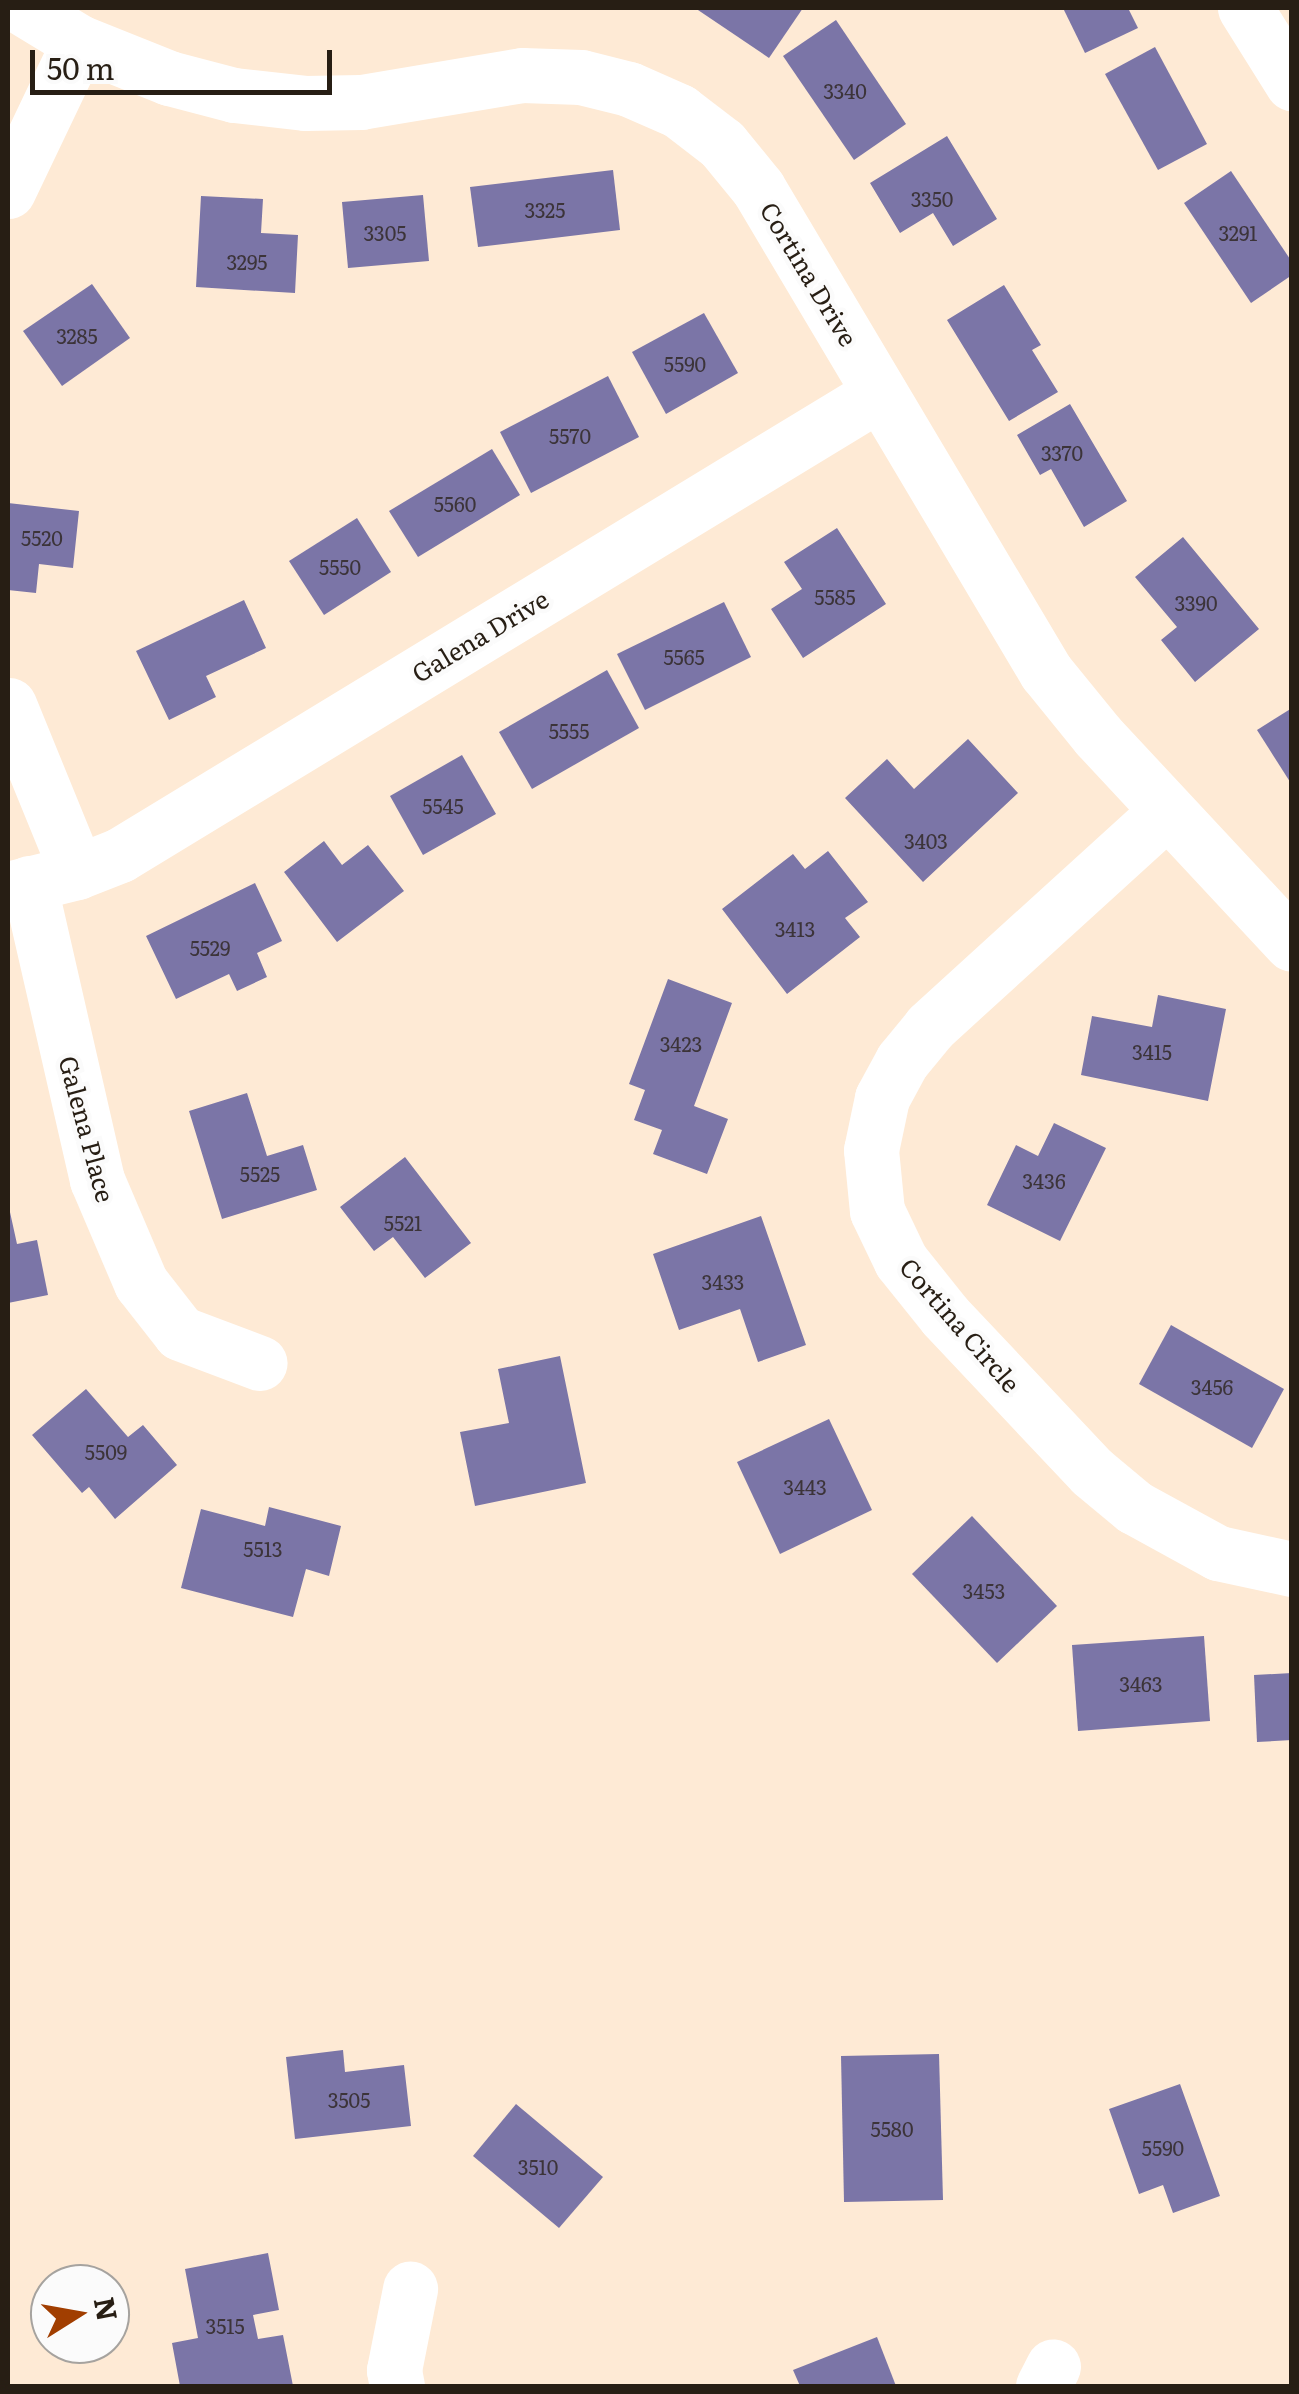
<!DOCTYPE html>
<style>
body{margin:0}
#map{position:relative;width:1299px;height:2394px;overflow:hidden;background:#feead5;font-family:Literata,serif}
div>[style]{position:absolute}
.building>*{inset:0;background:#7b75a7}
.minor>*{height:55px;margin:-27.5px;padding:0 27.5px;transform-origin:27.5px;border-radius:27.5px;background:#fff}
span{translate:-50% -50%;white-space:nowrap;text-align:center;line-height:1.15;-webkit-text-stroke:9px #fbfbfb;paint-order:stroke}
.number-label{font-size:20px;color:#3c3439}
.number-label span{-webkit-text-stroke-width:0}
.street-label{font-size:25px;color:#271e14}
.frame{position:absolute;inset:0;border:10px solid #271e14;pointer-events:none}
.north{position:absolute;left:30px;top:2264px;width:100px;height:100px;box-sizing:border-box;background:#fbfbfb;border:2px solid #a6a39f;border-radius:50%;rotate:79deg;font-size:28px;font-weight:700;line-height:40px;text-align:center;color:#271e14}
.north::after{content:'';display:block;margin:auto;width:35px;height:45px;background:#a13e00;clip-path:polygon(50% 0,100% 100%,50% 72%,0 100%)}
.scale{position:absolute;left:30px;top:50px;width:302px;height:45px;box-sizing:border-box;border:5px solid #271e14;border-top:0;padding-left:12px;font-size:30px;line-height:35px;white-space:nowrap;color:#271e14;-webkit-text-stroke:8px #fbfbfb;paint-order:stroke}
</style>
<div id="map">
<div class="building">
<div style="clip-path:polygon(695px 8px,803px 8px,769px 58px)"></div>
<div style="clip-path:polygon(1063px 8px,1128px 8px,1138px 28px,1085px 53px)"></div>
<div style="clip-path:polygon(836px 20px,906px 124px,854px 160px,783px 56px)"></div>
<div style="clip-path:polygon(1155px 47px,1207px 144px,1158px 170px,1105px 74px)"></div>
<div style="clip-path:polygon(947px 136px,997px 219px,953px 246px,933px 213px,900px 233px,870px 183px)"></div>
<div style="clip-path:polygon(613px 170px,620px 230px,478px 247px,470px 187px)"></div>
<div style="clip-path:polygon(1231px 171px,1292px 262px,1292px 275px,1251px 303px,1184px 203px)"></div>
<div style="clip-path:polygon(423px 195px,429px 261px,348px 268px,342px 202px)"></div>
<div style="clip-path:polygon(201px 196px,263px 199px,261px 233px,298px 235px,295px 293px,196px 287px)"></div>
<div style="clip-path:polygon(92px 284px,130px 338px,62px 386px,23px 331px)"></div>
<div style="clip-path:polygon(1004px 285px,1041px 345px,1032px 350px,1058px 392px,1009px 421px,947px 320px)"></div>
<div style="clip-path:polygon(704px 313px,738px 373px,666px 414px,632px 352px)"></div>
<div style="clip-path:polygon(608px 376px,639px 437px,531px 493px,500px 432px)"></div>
<div style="clip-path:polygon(1070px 404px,1127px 501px,1084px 527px,1051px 469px,1040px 475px,1017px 435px)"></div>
<div style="clip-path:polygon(492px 449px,520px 495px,418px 557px,389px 511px)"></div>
<div style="clip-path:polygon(8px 503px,79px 511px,73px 568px,39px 564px,36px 593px,8px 590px)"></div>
<div style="clip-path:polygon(357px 518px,391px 572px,324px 615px,289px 561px)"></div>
<div style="clip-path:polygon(837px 528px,886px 604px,803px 658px,771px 609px,802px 589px,784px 562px)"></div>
<div style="clip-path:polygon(1183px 537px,1259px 629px,1195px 682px,1161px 640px,1177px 627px,1135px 577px)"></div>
<div style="clip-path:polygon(244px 600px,266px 648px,206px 676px,216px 697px,169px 720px,136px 651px)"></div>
<div style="clip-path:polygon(724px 602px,751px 657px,645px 710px,617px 654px)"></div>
<div style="clip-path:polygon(607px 670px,639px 728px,532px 789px,499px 732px)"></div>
<div style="clip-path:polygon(1292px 708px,1292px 785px,1257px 730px)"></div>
<div style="clip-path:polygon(968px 739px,1018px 793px,923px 882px,845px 798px,887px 759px,914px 789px)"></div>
<div style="clip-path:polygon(462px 755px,496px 814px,423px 855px,390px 796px)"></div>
<div style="clip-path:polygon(324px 841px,342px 865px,368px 845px,404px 891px,337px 942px,284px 872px)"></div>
<div style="clip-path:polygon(828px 851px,868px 902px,845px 918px,860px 937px,787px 994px,722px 909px,793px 854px,805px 869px)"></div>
<div style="clip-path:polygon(255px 883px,282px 941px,257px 953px,267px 977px,237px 991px,229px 974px,176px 999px,146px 936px)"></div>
<div style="clip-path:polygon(668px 979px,732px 1003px,694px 1106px,728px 1119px,707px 1174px,653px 1154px,662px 1130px,634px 1120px,645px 1090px,629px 1084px)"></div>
<div style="clip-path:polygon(1158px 995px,1226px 1009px,1208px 1101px,1081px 1075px,1092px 1016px,1152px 1027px)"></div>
<div style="clip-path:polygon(247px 1093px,267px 1156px,303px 1145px,317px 1190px,222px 1219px,189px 1111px)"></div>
<div style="clip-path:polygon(1054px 1123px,1106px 1148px,1060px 1241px,987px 1205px,1016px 1145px,1038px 1156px)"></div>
<div style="clip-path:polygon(405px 1157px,471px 1243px,425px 1278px,393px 1237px,374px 1251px,340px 1207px)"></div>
<div style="clip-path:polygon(8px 1203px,17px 1244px,37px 1240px,48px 1295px,8px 1303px)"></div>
<div style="clip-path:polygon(761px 1216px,806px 1345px,758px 1362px,740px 1309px,679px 1330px,653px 1254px)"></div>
<div style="clip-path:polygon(1171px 1325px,1284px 1389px,1252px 1448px,1139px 1384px)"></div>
<div style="clip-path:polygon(560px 1356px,586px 1483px,475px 1506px,460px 1432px,509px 1423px,498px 1369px)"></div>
<div style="clip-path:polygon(86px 1389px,128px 1437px,143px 1425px,177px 1465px,115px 1519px,89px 1487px,82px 1493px,32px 1435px)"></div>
<div style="clip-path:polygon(829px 1419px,872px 1510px,780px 1554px,737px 1462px)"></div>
<div style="clip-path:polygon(269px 1507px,341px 1526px,329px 1576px,306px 1569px,293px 1617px,181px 1588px,201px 1509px,265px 1526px)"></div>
<div style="clip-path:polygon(972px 1516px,1057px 1606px,997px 1663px,912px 1574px)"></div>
<div style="clip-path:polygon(1204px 1636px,1210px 1721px,1078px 1731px,1072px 1645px)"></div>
<div style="clip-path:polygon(1292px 1673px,1292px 1740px,1257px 1742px,1254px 1675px)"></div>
<div style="clip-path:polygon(343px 2050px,345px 2072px,404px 2065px,411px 2126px,295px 2139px,286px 2057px)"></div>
<div style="clip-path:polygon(939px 2054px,943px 2200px,844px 2202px,841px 2056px)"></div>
<div style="clip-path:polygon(1180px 2084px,1220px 2196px,1173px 2213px,1163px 2185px,1139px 2194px,1109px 2109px)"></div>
<div style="clip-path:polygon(516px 2104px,603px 2177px,559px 2228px,473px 2156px)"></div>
<div style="clip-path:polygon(268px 2253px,279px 2310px,253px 2315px,258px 2339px,283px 2335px,293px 2386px,180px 2386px,172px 2343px,198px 2338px,185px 2269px)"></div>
<div style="clip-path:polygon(877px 2337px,896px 2386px,800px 2386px,793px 2370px)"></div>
</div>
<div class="minor">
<div style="left:23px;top:8px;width:66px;rotate:31.3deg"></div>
<div style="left:79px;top:42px;width:97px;rotate:21.8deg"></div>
<div style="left:169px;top:78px;width:67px;rotate:14.7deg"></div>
<div style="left:234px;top:95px;width:71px;rotate:6.4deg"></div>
<div style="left:305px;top:103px;width:56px;rotate:-1deg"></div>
<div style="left:361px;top:102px;width:163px;rotate:-9.5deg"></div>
<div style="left:522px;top:75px;width:59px;rotate:1.9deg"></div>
<div style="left:581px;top:77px;width:49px;rotate:14deg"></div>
<div style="left:629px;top:89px;width:55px;rotate:23.7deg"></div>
<div style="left:679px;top:111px;width:54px;rotate:37.5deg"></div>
<div style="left:722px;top:144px;width:57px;rotate:50.7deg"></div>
<div style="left:758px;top:188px;width:563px;rotate:59.25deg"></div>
<div style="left:1046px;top:672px;width:82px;rotate:50.9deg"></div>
<div style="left:1098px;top:736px;width:284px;rotate:47deg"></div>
<div style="left:1245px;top:8px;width:89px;rotate:57.9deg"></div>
<div style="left:8px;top:191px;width:165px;rotate:-64.5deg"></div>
<div style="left:9px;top:705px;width:180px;rotate:67.8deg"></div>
<div style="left:1167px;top:811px;width:321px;rotate:137.7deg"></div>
<div style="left:930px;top:1027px;width:44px;rotate:129.5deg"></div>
<div style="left:902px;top:1061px;width:42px;rotate:118.4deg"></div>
<div style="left:882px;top:1098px;width:53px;rotate:101.9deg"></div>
<div style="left:871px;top:1150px;width:61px;rotate:84.4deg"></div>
<div style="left:877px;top:1211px;width:55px;rotate:64.4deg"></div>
<div style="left:901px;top:1261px;width:70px;rotate:51.3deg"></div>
<div style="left:945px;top:1316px;width:214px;rotate:46.7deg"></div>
<div style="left:1092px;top:1472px;width:55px;rotate:39.8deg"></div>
<div style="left:1134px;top:1507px;width:96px;rotate:28.7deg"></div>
<div style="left:1218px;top:1553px;width:76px;rotate:12.2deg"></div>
<div style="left:29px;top:883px;width:305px;rotate:77.1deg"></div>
<div style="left:97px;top:1180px;width:112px;rotate:66.9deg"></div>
<div style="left:141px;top:1283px;width:63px;rotate:52deg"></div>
<div style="left:180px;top:1333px;width:85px;rotate:20.6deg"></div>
<div style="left:8px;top:889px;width:71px;rotate:-13.8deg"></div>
<div style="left:77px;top:872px;width:46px;rotate:-21.6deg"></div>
<div style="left:120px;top:855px;width:889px;rotate:-31.3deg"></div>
<div style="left:397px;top:2386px;width:16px;rotate:-101deg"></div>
<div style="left:394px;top:2370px;width:83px;rotate:-78.8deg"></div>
<div style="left:1043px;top:2386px;width:22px;rotate:-63deg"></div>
</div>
<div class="number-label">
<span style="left:845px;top:90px">3340</span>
<span style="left:932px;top:198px">3350</span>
<span style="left:545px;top:209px">3325</span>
<span style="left:385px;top:232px">3305</span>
<span style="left:1238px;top:232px">3291</span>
<span style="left:247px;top:261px">3295</span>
<span style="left:77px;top:335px">3285</span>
<span style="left:685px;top:363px">5590</span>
<span style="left:570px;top:435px">5570</span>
<span style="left:1062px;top:452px">3370</span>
<span style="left:455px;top:503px">5560</span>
<span style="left:42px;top:537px">5520</span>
<span style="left:340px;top:566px">5550</span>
<span style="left:835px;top:596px">5585</span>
<span style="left:1196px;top:602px">3390</span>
<span style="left:684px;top:656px">5565</span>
<span style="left:569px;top:730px">5555</span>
<span style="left:443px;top:805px">5545</span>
<span style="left:926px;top:840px">3403</span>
<span style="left:795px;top:928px">3413</span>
<span style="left:210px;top:947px">5529</span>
<span style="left:681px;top:1043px">3423</span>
<span style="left:1152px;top:1051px">3415</span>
<span style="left:260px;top:1173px">5525</span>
<span style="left:1044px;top:1180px">3436</span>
<span style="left:403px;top:1222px">5521</span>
<span style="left:723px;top:1281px">3433</span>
<span style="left:1212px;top:1386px">3456</span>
<span style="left:106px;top:1451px">5509</span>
<span style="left:805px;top:1486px">3443</span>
<span style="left:263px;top:1548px">5513</span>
<span style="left:984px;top:1590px">3453</span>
<span style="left:1141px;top:1683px">3463</span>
<span style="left:349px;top:2099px">3505</span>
<span style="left:892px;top:2128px">5580</span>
<span style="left:1163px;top:2147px">5590</span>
<span style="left:538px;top:2166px">3510</span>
<span style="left:225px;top:2325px">3515</span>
</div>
<div class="street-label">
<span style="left:809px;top:274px;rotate:59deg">Cortina Drive</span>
<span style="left:480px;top:636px;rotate:-31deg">Galena Drive</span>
<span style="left:87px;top:1129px;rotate:75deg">Galena Place</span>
<span style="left:960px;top:1325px;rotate:49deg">Cortina Circle</span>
</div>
<div class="frame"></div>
<div class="north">N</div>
<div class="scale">50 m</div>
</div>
